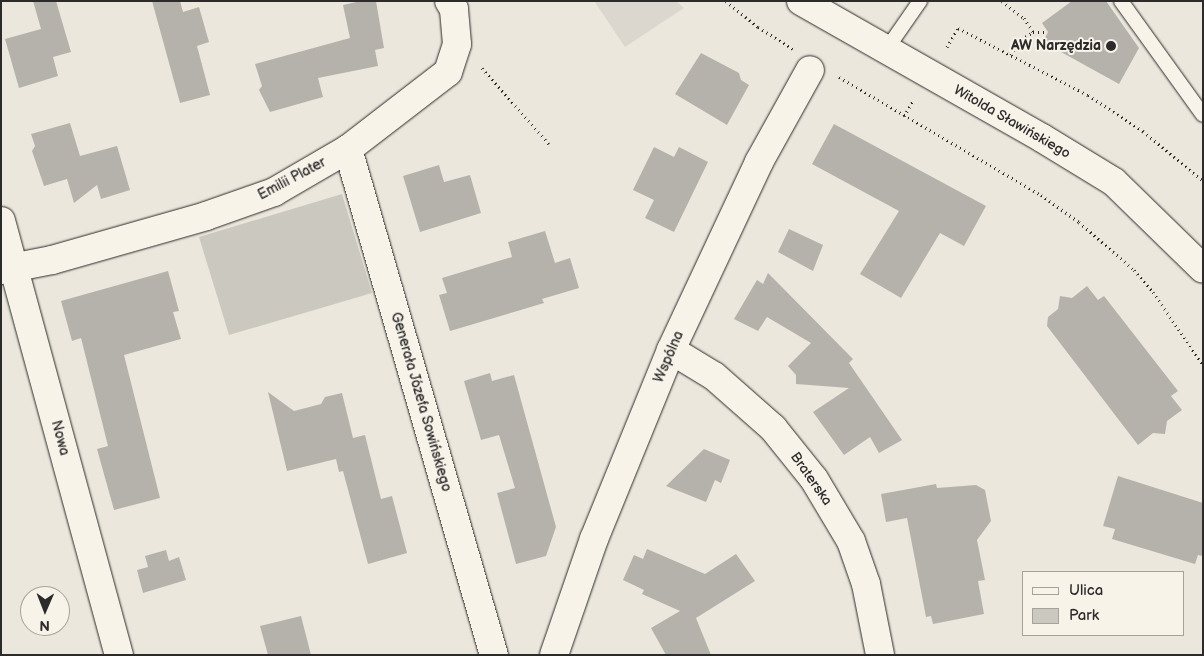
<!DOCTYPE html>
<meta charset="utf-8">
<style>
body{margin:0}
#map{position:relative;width:1204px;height:656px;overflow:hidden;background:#ebe7dd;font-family:"Balsamiq Sans",sans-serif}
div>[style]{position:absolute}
.built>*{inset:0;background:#dbd7ce}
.green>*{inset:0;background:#cbc8bf}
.building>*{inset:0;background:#b5b2ab}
.path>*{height:3px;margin-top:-1.5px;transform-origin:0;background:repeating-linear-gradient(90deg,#2b2b2b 0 1px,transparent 0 5px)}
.roads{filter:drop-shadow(0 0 1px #2b2b2b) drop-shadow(0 0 1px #2b2b2b)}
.lane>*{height:14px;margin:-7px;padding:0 7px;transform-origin:7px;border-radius:7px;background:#f7f3e8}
.street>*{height:28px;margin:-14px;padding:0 14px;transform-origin:14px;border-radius:14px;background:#f7f3e8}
.secondary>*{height:28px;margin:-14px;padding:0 14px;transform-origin:14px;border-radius:14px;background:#f7f3e8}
.dots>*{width:14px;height:14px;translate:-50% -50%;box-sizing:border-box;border:2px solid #f7f3e8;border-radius:50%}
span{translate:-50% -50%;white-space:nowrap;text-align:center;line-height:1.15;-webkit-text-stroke:4px #f7f3e8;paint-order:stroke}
.poi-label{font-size:14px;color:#2b2b2b;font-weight:700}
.right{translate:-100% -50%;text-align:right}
.street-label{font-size:14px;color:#2b2b2b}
.frame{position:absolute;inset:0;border:2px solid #2b2b2b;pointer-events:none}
.legend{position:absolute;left:1022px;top:571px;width:162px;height:65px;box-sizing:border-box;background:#f7f3e8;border:1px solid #a5a39c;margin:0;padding:6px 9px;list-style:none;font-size:15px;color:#2b2b2b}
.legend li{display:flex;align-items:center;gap:10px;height:25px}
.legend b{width:25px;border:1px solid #a5a39c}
.north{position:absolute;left:20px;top:586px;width:50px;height:50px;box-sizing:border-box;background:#f7f3e8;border:1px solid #a5a39c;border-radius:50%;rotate:181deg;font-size:14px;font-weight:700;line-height:20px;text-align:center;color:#2b2b2b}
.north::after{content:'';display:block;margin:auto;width:18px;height:22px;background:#2b2b2b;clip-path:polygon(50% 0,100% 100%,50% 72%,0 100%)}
</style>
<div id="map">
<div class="built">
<div style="clip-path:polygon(676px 1px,684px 8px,625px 47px,595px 2px)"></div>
</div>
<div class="green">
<div style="clip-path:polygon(342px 194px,372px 293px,229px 335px,199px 237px)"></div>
</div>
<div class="building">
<div style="clip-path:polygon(33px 1px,56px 1px,71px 52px,53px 57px,58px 76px,19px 88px,5px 39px,41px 29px)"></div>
<div style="clip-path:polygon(152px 1px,180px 1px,183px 12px,199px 7px,209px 42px,197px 46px,210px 95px,180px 103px)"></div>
<div style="clip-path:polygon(361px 1px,376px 1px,384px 48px,375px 50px,378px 66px,318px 78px,323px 97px,270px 112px,259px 90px,262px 86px,255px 64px,350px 38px,343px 5px)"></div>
<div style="clip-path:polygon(1072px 1px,1106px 1px,1139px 48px,1119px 84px,1043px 42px,1048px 32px,1042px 23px)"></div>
<div style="clip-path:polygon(701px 53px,739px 73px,741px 80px,749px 85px,727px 125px,675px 94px)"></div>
<div style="clip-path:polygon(70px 123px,80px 156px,117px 146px,130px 190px,101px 199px,97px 185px,74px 203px,67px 179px,44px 186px,32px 151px,35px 146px,31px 134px)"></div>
<div style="clip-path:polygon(834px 124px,986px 206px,964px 246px,940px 233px,901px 298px,860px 274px,899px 211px,812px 164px)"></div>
<div style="clip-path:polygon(654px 147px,674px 157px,679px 147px,708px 162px,674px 232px,645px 218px,654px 200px,633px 190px)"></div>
<div style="clip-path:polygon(439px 165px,444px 182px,470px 175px,481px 213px,420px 232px,403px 176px)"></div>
<div style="clip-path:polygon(789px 229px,823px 245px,813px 271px,778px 252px)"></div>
<div style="clip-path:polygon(545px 231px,555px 263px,570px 258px,579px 288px,542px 299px,544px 303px,450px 331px,439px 295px,447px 293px,442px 278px,512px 257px,508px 242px)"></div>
<div style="clip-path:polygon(168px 271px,179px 311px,173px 312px,181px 339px,124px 355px,160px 498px,114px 510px,97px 449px,108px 446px,81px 338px,72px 341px,61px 301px)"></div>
<div style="clip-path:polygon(768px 273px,853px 359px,849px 363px,902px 440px,879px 453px,870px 437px,844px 455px,813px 412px,849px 388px,796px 384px,796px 375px,788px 366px,811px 343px,767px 317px,758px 331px,734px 319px,757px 280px,763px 284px)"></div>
<div style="clip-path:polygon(1087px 286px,1098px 300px,1104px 296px,1178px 391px,1171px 396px,1182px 410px,1167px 421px,1165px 434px,1153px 433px,1138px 445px,1047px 326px,1048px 317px,1058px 309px,1060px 296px,1072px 298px)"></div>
<div style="clip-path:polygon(490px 373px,492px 381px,514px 375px,556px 527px,546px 556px,516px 564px,497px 493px,515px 488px,499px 435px,481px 440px,464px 381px)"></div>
<div style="clip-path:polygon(268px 392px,294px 411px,321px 404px,325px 397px,342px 393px,353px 438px,365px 435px,381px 499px,392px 496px,407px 553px,368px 564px,343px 471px,339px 472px,336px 459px,287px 471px)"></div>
<div style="clip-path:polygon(704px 449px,730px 460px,721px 483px,715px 480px,706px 502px,666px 486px)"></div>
<div style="clip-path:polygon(1118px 476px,1203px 503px,1203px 556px,1198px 555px,1195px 564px,1112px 539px,1115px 529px,1103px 526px)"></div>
<div style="clip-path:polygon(936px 484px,937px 488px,976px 485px,985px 490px,991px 521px,977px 540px,985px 580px,978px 581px,984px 614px,933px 624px,931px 616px,926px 617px,907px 518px,886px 522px,881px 494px)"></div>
<div style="clip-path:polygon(647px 549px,705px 574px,736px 554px,755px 581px,696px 618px,711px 655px,666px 655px,651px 628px,680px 611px,642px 594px,644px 590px,623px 580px,634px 555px,643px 559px)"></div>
<div style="clip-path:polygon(166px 550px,169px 561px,179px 557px,186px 580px,143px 593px,137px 570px,148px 567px,145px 556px)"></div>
<div style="clip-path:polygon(301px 616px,311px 655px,268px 655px,260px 626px)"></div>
</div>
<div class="path">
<div style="left:726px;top:1px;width:41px;rotate:39.1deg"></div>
<div style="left:758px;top:27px;width:41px;rotate:32.2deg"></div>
<div style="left:1002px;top:1px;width:28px;rotate:38deg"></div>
<div style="left:1024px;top:18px;width:17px;rotate:57deg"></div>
<div style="left:947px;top:47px;width:22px;rotate:-60deg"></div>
<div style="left:958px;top:28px;width:146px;rotate:27.3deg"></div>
<div style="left:1088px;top:95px;width:66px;rotate:33.2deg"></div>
<div style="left:1143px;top:131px;width:78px;rotate:39.8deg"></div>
<div style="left:1011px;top:55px;width:14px;rotate:-65deg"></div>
<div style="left:1017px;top:42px;width:19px;rotate:-32deg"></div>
<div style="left:1033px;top:32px;width:13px"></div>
<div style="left:482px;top:68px;width:101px;rotate:48.6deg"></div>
<div style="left:839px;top:77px;width:234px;rotate:30.3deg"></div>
<div style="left:1041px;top:195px;width:47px;rotate:35.4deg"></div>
<div style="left:1079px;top:222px;width:73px;rotate:41.1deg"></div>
<div style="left:1134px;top:270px;width:29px;rotate:49deg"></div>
<div style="left:1153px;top:292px;width:88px;rotate:55.6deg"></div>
<div style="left:904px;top:116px;width:17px;rotate:-59deg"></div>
</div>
<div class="roads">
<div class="lane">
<div style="left:1121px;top:1px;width:140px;rotate:54.3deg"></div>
<div style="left:886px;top:50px;width:60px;rotate:-55.2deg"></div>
</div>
<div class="street">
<div style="left:348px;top:149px;width:527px;rotate:73.91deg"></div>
<div style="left:1px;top:221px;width:450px;rotate:74.8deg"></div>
<div style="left:1px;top:270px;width:52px;rotate:-11.1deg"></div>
<div style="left:52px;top:260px;width:160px;rotate:-15.9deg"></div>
<div style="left:206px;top:216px;width:72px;rotate:-19.4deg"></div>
<div style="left:274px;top:192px;width:86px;rotate:-30.2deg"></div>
<div style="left:348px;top:149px;width:126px;rotate:-37.6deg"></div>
<div style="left:448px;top:72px;width:29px;rotate:-72deg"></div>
<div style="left:457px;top:44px;width:35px;rotate:-95deg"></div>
<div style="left:454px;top:9px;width:9px;rotate:-122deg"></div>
<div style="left:671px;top:350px;width:50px;rotate:31.2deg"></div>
<div style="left:714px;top:376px;width:79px;rotate:41.4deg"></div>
<div style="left:773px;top:428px;width:65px;rotate:51.2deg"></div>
<div style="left:814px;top:479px;width:72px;rotate:59.2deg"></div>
<div style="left:851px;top:541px;width:46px;rotate:70.8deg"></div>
<div style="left:866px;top:584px;width:72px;rotate:78.8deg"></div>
<div style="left:554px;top:655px;width:123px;rotate:-71deg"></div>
<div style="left:594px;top:539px;width:204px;rotate:-67.8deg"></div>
<div style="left:671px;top:350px;width:208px;rotate:-64.9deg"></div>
<div style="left:759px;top:162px;width:105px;rotate:-61deg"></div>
</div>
<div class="secondary">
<div style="left:801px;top:1px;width:277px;rotate:29.6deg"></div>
<div style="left:1042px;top:138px;width:84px;rotate:31.4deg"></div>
<div style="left:1114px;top:182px;width:124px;rotate:44.3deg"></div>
</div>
</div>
<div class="dots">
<div style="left:1111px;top:46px;background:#2b2b2b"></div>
</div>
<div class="poi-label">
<span class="right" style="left:1101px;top:46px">AW Narzędzia</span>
</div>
<div class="street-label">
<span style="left:1012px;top:122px;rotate:30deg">Witolda Sławińskiego</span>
<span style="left:292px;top:179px;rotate:-28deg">Emilii Plater</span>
<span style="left:669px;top:357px;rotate:-67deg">Wspólna</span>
<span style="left:421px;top:402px;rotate:74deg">Generała Józefa Sowińskiego</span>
<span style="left:60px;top:438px;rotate:75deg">Nowa</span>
<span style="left:811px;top:479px;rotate:55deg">Braterska</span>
</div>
<div class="frame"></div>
<ul class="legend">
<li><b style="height:6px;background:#f7f3e8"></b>Ulica</li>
<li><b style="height:14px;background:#cbc8bf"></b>Park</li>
</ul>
<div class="north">N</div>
</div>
